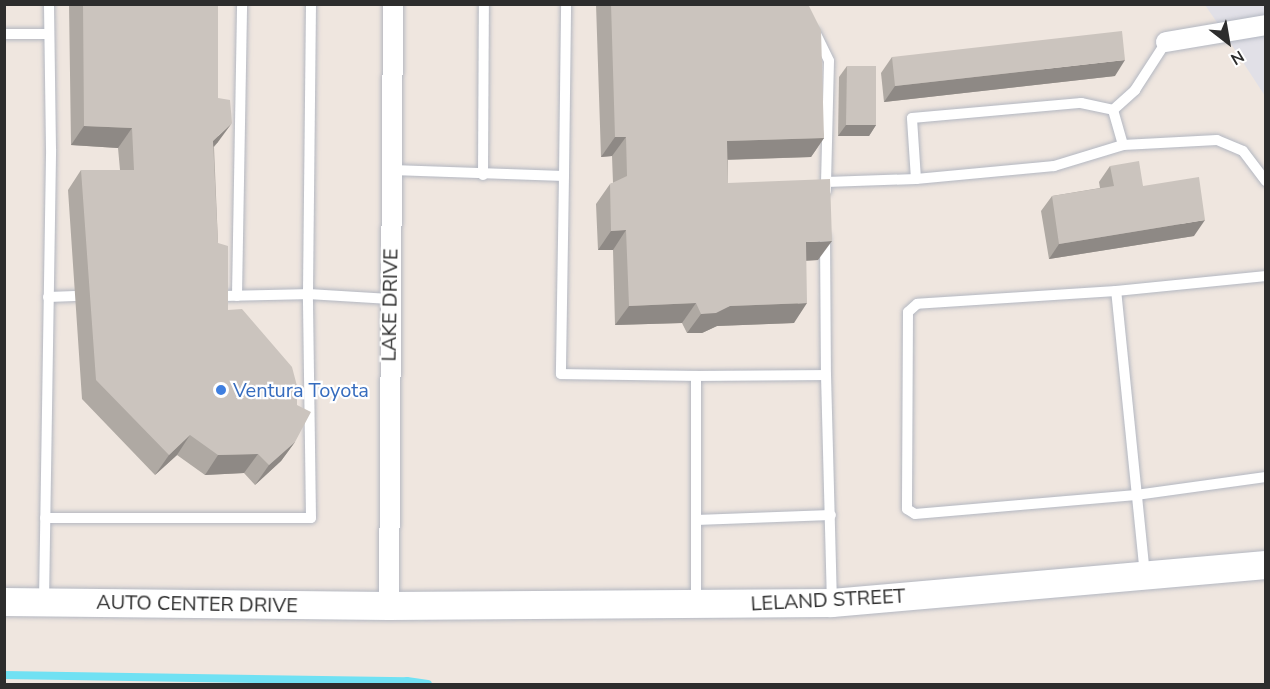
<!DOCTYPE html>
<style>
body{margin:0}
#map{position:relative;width:1270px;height:689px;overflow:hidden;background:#efe6df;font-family:"Nunito Sans",sans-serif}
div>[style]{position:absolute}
.industrial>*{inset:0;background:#e1e0e7}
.stream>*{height:8px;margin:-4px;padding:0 4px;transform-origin:4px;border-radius:4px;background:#70e1f3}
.roads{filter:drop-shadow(0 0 2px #b3b7c1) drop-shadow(0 0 2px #b3b7c1)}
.lane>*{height:10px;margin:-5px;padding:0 5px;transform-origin:5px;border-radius:5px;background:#fff}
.street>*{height:20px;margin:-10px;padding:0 10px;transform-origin:10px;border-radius:10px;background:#fff}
.secondary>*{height:28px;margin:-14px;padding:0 14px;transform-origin:14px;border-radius:14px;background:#fff}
.wall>*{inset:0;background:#afa9a3}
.shaded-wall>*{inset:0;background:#8e8985}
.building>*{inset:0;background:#cbc4be}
.dots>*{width:16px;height:16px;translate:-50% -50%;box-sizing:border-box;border:3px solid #fff;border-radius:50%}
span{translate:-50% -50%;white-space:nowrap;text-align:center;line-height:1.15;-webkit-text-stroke:4.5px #fff;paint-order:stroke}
.street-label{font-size:20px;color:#2d2d2d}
.shop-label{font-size:20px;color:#366cbe}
.left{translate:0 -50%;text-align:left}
.frame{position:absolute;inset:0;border:6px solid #2d2d2d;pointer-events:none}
.north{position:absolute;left:1198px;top:12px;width:60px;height:60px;-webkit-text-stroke:4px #fff;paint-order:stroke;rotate:149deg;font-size:16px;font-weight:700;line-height:24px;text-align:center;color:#2d2d2d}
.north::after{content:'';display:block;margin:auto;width:21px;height:27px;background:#2d2d2d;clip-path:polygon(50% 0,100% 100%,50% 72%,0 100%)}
</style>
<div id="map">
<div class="industrial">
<div style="clip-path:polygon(1205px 5px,1265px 5px,1265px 96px,1216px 21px)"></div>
</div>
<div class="stream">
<div style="left:4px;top:675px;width:403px;rotate:0.9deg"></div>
<div style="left:407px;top:681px;width:21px;rotate:8deg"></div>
</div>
<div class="roads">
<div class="lane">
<div style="left:311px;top:4px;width:290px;rotate:90.6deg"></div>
<div style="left:308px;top:294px;width:82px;rotate:3.5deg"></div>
<div style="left:815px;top:32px;width:32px;rotate:64deg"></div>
<div style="left:829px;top:61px;width:121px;rotate:91.4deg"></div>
<div style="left:4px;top:34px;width:45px"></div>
<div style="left:1113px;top:110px;width:36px;rotate:74deg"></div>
<div style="left:1123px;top:145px;width:94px;rotate:-3deg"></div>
<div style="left:1217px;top:140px;width:28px;rotate:23deg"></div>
<div style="left:1243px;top:151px;width:38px;rotate:53deg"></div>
<div style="left:392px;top:170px;width:172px;rotate:2deg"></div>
<div style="left:564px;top:176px;width:198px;rotate:90.9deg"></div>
<div style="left:561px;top:374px;width:135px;rotate:0.8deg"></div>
<div style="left:483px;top:175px;width:171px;rotate:-89.7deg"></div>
<div style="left:564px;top:176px;width:172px;rotate:-89.3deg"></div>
<div style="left:916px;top:179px;width:139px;rotate:-5.4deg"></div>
<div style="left:1054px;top:166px;width:72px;rotate:-16.9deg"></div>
<div style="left:826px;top:191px;width:9px;rotate:-90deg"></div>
<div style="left:826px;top:182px;width:90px;rotate:-1.9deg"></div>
<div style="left:916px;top:179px;width:61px;rotate:-93.8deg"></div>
<div style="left:912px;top:118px;width:170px;rotate:-5.1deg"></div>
<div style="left:1081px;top:103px;width:33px;rotate:12deg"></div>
<div style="left:1113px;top:110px;width:30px;rotate:-42deg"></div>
<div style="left:1135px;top:90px;width:57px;rotate:-57.1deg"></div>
<div style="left:825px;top:237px;width:138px;rotate:89.6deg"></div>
<div style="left:1116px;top:291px;width:199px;rotate:176.3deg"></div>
<div style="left:917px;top:304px;width:12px;rotate:138deg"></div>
<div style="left:908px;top:312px;width:197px;rotate:90.3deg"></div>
<div style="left:907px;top:509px;width:9px;rotate:32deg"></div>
<div style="left:915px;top:514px;width:222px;rotate:-4.9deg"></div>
<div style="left:1136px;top:495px;width:131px;rotate:-7.9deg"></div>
<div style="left:237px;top:296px;width:292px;rotate:-89deg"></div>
<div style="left:48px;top:297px;width:27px;rotate:-2deg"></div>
<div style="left:45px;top:518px;width:266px"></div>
<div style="left:311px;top:518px;width:224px;rotate:-90.8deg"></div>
<div style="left:308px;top:294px;width:91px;rotate:178.7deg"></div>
<div style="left:696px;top:520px;width:135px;rotate:-2.1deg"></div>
<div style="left:1145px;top:575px;width:285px;rotate:-95.8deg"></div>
<div style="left:1116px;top:291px;width:151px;rotate:-5.7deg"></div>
<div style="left:44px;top:601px;width:452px;rotate:-89.1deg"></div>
<div style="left:51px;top:149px;width:145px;rotate:-90.8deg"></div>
<div style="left:696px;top:602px;width:226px;rotate:-90deg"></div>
<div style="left:696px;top:376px;width:130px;rotate:-0.4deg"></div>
<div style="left:826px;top:375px;width:227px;rotate:88.5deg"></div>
</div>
<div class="street">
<div style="left:1166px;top:42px;width:101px;rotate:-9.6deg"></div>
<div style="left:389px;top:606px;width:602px;rotate:-89.62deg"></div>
</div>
<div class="secondary">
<div style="left:4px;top:602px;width:385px;rotate:0.6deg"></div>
<div style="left:389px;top:606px;width:443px;rotate:-0.4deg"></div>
<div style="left:832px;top:603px;width:436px;rotate:-5deg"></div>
</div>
</div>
<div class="wall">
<div style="clip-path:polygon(69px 4px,218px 4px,218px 142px,214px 147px,218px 243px,228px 310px,295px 442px,281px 461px,255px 485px,244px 473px,205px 475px,177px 455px,155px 475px,82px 399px,68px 190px,81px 170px,120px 170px,118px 148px,71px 145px)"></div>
<div style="clip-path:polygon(596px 4px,808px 4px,824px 138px,811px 157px,728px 160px,728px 183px,818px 260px,806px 261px,794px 323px,717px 326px,702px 333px,687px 333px,682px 323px,615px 325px,613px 250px,598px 250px,596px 204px,610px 184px,613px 183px,612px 156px,601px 157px)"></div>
<div style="clip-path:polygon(892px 57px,1115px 76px,884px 102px,881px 73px)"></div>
<div style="clip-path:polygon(847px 66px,876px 125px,869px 136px,838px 136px,839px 77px)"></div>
<div style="clip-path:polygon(1110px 166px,1143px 186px,1194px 236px,1049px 259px,1041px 211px,1052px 196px,1100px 188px,1099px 182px)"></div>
</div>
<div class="shaded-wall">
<div style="clip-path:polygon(1125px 60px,1115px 76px,884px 102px,895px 86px)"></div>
<div style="clip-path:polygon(232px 123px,218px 142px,200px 160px,213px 141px)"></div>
<div style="clip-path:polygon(846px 125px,876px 125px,869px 136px,838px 136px)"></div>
<div style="clip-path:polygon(84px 126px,132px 128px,118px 148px,71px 145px)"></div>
<div style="clip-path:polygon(615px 137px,626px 137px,612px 156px,601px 157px)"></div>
<div style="clip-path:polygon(824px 138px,811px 157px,713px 160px,727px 141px)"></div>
<div style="clip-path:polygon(1205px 220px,1194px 236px,1049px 259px,1059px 244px)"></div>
<div style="clip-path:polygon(626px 230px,613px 250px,598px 250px,611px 231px)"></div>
<div style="clip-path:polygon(832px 241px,818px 260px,792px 261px,806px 242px)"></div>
<div style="clip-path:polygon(696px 303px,682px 323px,615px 325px,629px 306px)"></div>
<div style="clip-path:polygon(807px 303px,794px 323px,717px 326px,702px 333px,687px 333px,701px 314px,730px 306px)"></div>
<div style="clip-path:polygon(190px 435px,177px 455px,155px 475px,169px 455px)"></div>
<div style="clip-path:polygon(295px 442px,281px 461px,255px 485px,269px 465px)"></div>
<div style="clip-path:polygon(258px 454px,244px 473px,205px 475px,218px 455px)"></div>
</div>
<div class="building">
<div style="clip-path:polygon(83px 4px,218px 4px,218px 98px,230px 100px,232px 123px,213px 141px,218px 243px,228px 246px,228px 310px,242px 309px,292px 367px,297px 386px,297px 405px,311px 412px,295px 442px,269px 465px,258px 454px,218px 455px,190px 435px,169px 455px,96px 380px,81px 170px,134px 170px,132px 128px,84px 126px)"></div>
<div style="clip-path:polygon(611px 4px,808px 4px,821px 30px,824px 138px,727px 141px,728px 183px,830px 179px,832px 241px,806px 242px,807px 303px,730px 306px,716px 313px,701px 314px,696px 303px,629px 306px,626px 230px,611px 231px,610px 184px,627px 176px,626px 137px,615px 137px)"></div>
<div style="clip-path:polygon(1122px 31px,1125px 60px,895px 86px,892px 57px)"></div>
<div style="clip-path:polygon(847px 66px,876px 66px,876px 125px,846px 125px)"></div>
<div style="clip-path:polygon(1139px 161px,1143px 186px,1199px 177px,1205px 220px,1059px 244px,1052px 196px,1114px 186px,1110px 166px)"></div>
</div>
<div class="dots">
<div style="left:221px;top:390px;background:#3f7fe0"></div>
</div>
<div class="street-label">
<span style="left:390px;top:305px;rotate:-89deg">LAKE DRIVE</span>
<span style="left:828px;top:600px;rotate:-3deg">LELAND STREET</span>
<span style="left:197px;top:604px;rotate:1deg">AUTO CENTER DRIVE</span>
</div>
<div class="shop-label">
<span class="left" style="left:233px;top:390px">Ventura Toyota</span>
</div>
<div class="frame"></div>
<div class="north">N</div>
</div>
